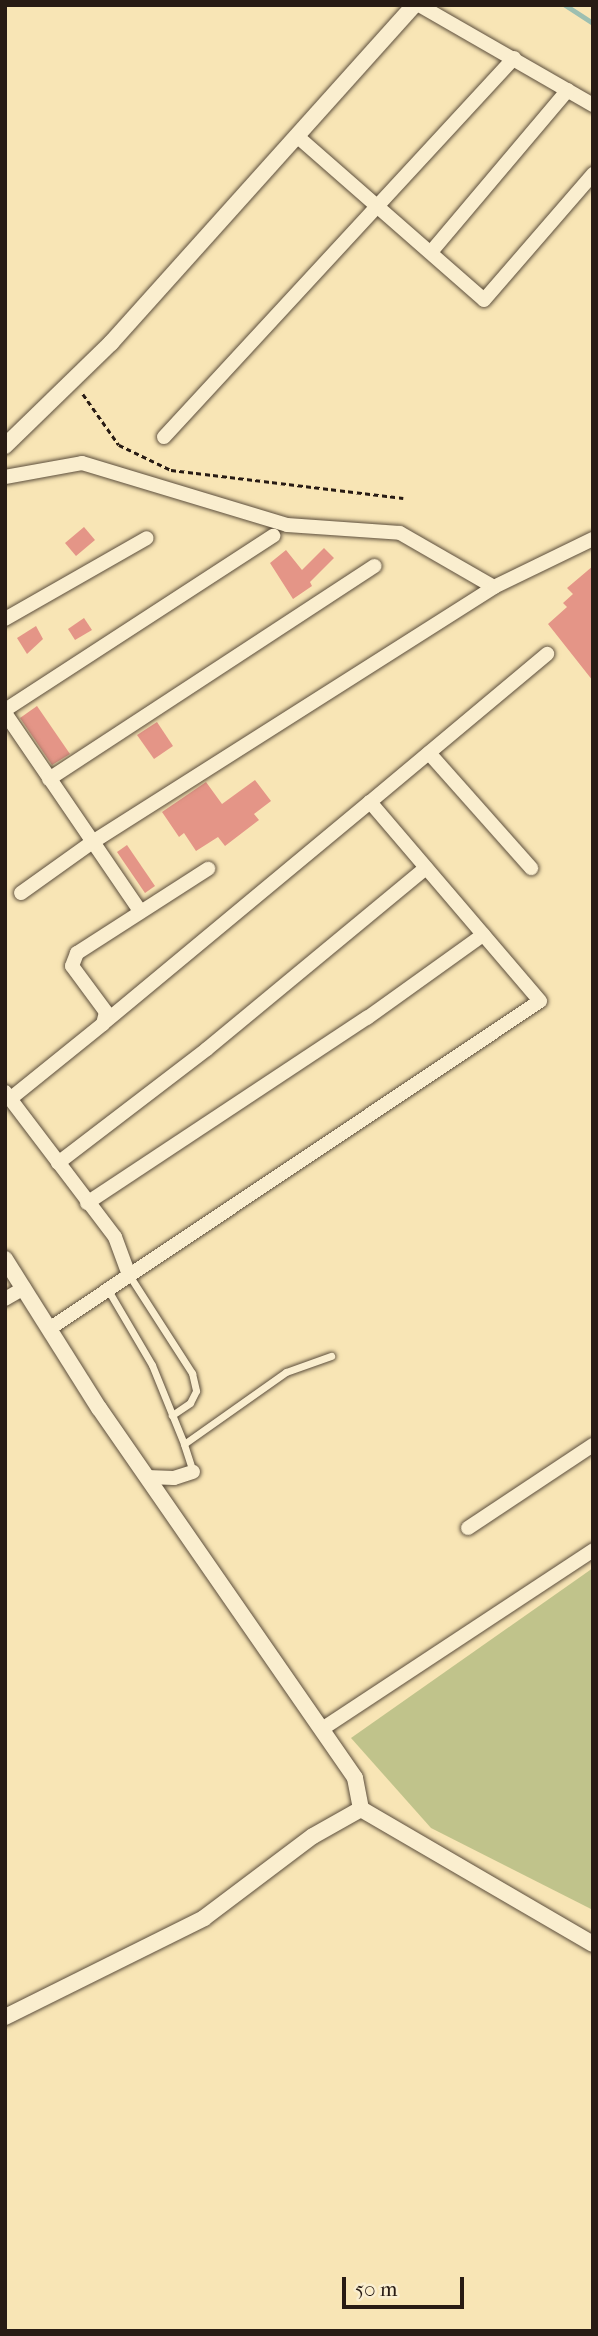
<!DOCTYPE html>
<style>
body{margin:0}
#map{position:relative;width:598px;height:2336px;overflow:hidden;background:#f8e5b5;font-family:"IM FELL French Canon",serif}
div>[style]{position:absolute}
.green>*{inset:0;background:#c0c38b}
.stream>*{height:5px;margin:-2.5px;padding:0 2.5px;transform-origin:2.5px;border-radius:2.5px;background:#9dbfb1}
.building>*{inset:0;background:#e49587}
.path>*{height:2.5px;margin-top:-1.25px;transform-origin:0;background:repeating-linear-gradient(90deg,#281b14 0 5px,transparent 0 8.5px)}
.roads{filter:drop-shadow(0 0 2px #5c4e3c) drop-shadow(0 0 2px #5c4e3c)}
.service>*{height:7px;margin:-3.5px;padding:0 3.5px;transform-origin:3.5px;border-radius:3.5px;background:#faeecf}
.minor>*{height:14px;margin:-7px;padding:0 7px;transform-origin:7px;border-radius:7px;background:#faeecf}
.tertiary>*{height:16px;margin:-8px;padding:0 8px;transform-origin:8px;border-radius:8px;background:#faeecf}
span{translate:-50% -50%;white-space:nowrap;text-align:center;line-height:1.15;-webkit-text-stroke:5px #faeecf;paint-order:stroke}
.frame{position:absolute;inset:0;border:7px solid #281b14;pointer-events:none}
.scale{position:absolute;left:342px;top:2277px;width:122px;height:32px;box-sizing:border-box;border:4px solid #281b14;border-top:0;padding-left:9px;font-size:21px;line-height:24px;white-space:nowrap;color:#281b14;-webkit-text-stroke:5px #faeecf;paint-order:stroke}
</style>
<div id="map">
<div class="green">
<div style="clip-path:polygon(593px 1568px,593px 1910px,431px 1828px,351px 1738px)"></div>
</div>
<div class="stream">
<div style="left:565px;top:5px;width:33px;rotate:33deg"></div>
</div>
<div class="building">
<div style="clip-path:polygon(84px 527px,95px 540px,76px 556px,65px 543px)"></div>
<div style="clip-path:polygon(324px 548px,334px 558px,310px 582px,312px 586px,293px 599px,270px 563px,286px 550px,302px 570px)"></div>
<div style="clip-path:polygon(593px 566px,593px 681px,548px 624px,567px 607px,563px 603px,573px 594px,567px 588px)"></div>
<div style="clip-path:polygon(84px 618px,92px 630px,75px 640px,68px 629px)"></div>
<div style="clip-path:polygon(36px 626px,43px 639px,27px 654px,17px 638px)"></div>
<div style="clip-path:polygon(37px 706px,70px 754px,52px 765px,20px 718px)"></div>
<div style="clip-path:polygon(157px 722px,173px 746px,154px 759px,137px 735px)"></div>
<div style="clip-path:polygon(255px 780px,271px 801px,254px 814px,259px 820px,225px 846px,218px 837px,196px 851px,184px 833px,179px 837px,162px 812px,206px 782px,222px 804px)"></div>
<div style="clip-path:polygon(127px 845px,155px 886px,145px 893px,117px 852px)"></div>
</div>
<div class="path">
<div style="left:83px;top:394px;width:62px;rotate:54.8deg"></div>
<div style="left:119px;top:445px;width:58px;rotate:25.7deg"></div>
<div style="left:171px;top:470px;width:234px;rotate:6.9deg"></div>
</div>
<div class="roads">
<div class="service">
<div style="left:129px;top:1275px;width:117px;rotate:57.3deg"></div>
<div style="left:192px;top:1373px;width:18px;rotate:77deg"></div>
<div style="left:196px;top:1391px;width:13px;rotate:117deg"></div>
<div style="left:190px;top:1403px;width:22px;rotate:146deg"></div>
<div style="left:108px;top:1290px;width:87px;rotate:59.6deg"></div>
<div style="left:152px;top:1365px;width:85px;rotate:67.9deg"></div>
<div style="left:193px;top:1472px;width:29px;rotate:-108deg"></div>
<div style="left:184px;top:1444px;width:125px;rotate:-35.2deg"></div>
<div style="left:286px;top:1372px;width:48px;rotate:-19.6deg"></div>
</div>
<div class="minor">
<div style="left:419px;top:5px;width:201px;rotate:29.9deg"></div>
<div style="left:298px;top:137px;width:247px;rotate:41.2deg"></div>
<div style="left:484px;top:300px;width:167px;rotate:-49.1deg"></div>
<div style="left:431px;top:252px;width:212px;rotate:-49.8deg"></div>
<div style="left:164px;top:437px;width:516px;rotate:-47.28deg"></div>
<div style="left:5px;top:477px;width:78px;rotate:-10.3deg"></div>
<div style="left:82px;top:463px;width:214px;rotate:16.8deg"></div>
<div style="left:287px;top:525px;width:113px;rotate:4deg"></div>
<div style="left:400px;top:533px;width:108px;rotate:29.9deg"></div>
<div style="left:5px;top:619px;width:163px;rotate:-29.7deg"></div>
<div style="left:5px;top:710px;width:320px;rotate:-33deg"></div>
<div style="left:5px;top:713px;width:240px;rotate:55.7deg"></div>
<div style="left:429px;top:753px;width:154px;rotate:48.4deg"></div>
<div style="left:49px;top:779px;width:389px;rotate:-33.2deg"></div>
<div style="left:370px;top:802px;width:231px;rotate:-39.9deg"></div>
<div style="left:21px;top:893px;width:86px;rotate:-35.5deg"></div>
<div style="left:91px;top:843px;width:477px;rotate:-32.4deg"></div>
<div style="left:494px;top:587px;width:110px;rotate:-25.9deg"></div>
<div style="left:5px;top:1092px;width:182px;rotate:52.8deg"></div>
<div style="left:115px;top:1237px;width:40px;rotate:69.8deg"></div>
<div style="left:10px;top:1099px;width:119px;rotate:-38.9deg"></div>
<div style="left:103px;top:1024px;width:12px;rotate:-76deg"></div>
<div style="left:106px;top:1012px;width:57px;rotate:-126.5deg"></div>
<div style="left:72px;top:966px;width:14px;rotate:-69deg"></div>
<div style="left:77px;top:953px;width:156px;rotate:-32.7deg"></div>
<div style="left:58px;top:1163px;width:188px;rotate:-37.4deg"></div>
<div style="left:207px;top:1049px;width:284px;rotate:-39.6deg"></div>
<div style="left:87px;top:1203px;width:336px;rotate:-33.5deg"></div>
<div style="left:367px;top:1018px;width:143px;rotate:-35.6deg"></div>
<div style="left:5px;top:1299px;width:22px;rotate:-30deg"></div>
<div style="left:49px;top:1329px;width:590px;rotate:-33.74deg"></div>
<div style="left:540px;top:1001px;width:262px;rotate:-130.5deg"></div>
<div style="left:370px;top:802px;width:347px;rotate:140.3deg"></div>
<div style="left:147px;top:1477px;width:27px;rotate:2deg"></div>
<div style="left:174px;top:1478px;width:20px;rotate:-18deg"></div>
<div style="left:468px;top:1528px;width:150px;rotate:-33.6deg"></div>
<div style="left:322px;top:1729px;width:325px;rotate:-33.4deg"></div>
</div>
<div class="tertiary">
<div style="left:5px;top:446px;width:148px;rotate:-44.2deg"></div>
<div style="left:111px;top:343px;width:454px;rotate:-48.1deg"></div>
<div style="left:5px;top:1259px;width:176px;rotate:57.8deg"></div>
<div style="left:99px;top:1408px;width:450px;rotate:55.3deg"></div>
<div style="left:355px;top:1778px;width:32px;rotate:79deg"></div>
<div style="left:5px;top:2017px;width:222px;rotate:-26.4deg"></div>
<div style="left:204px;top:1918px;width:136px;rotate:-37deg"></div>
<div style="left:313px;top:1836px;width:55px;rotate:-29.4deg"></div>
<div style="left:361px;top:1809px;width:268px;rotate:30.2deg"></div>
</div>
</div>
<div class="frame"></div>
<div class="scale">50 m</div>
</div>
